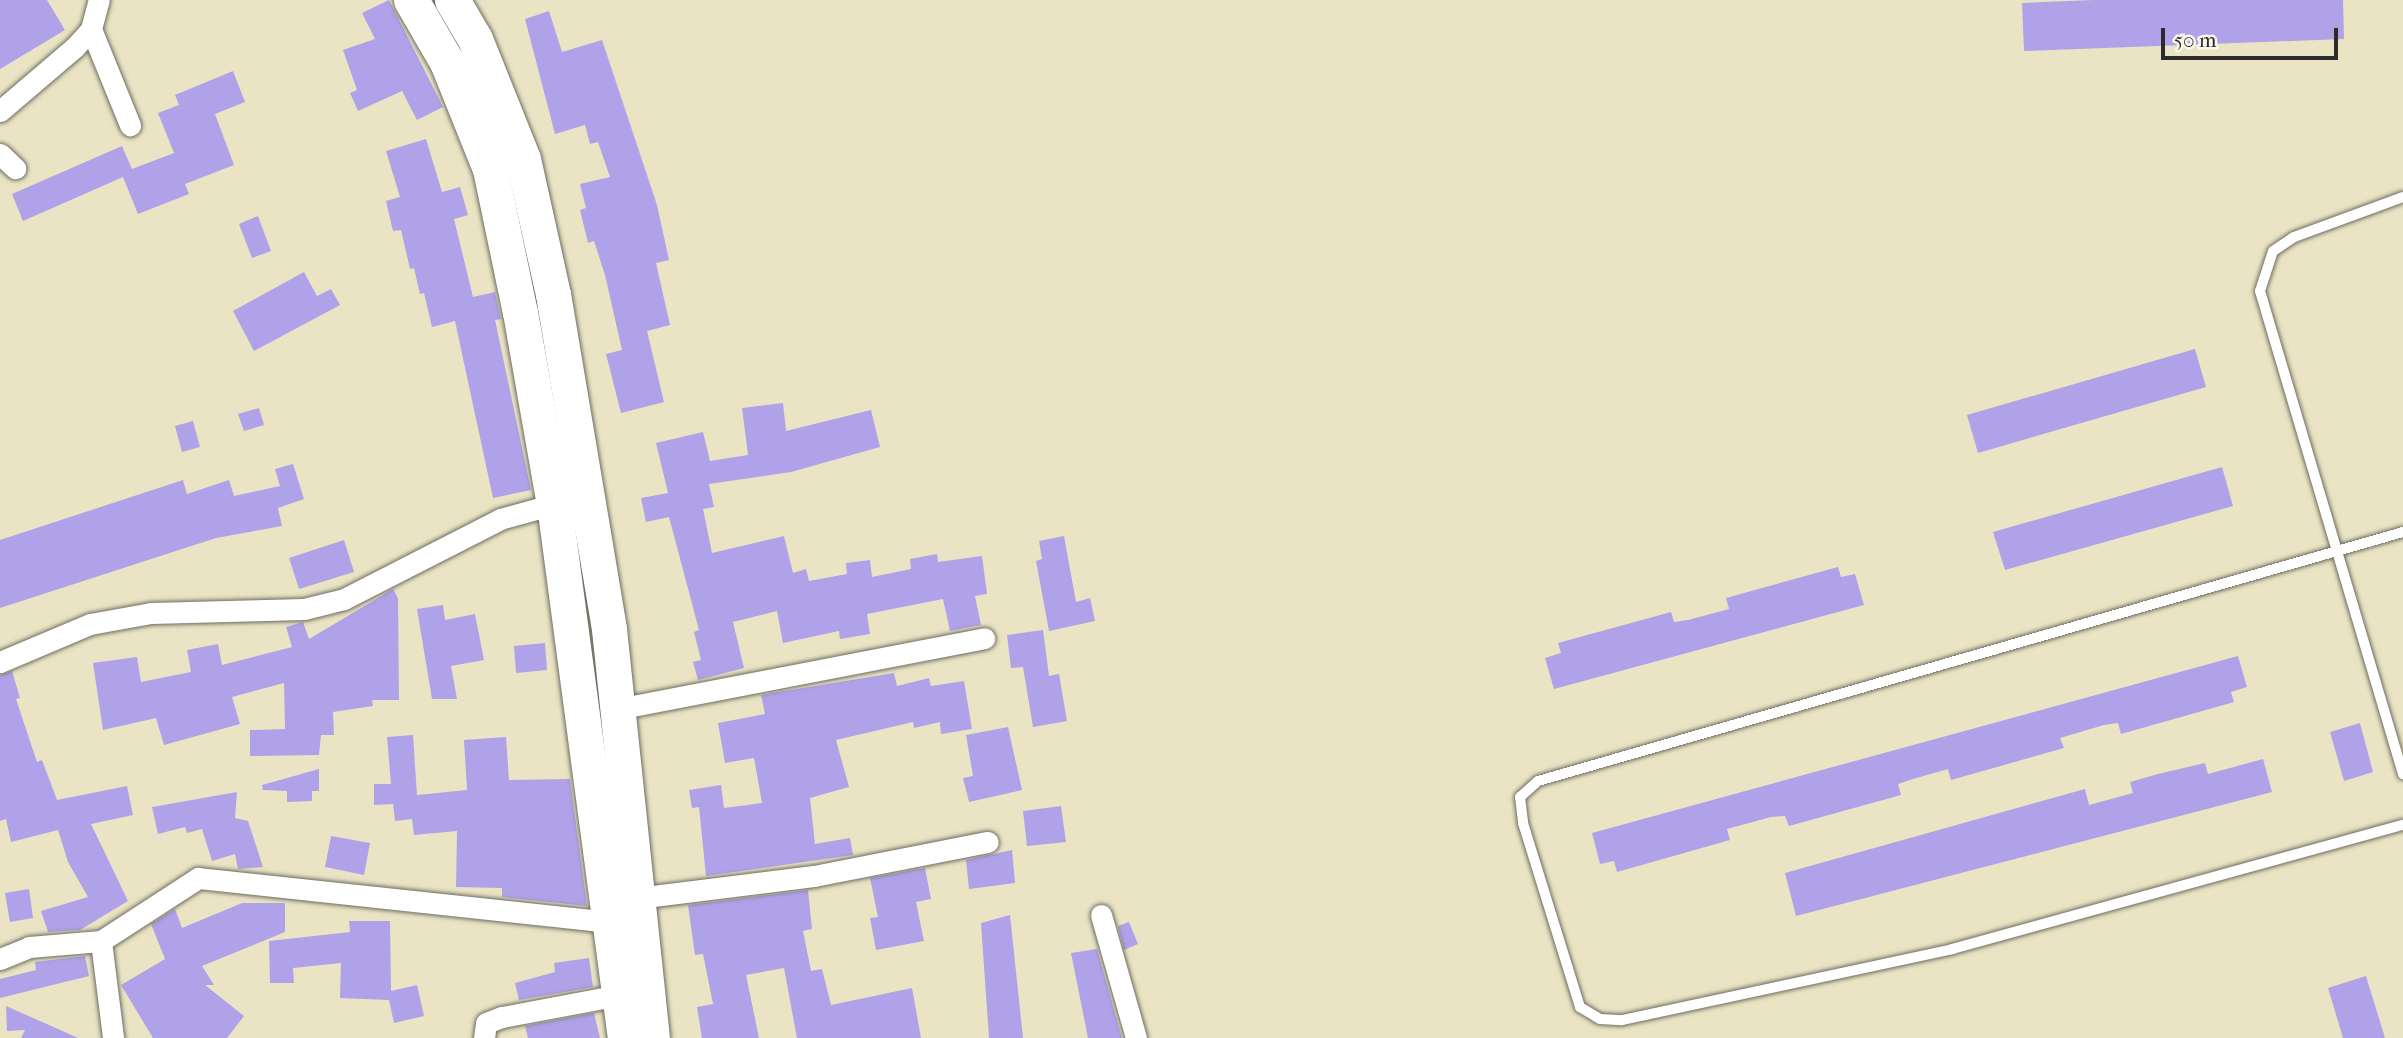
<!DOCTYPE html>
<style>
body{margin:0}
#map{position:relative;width:2403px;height:1038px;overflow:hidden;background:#eae4c4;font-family:"IM FELL French Canon",serif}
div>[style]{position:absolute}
.building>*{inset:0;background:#afa2e8}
.roads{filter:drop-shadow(0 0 2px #6e6c61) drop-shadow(0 0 2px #6e6c61)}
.lane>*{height:10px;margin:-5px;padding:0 5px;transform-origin:5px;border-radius:5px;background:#fff}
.street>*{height:21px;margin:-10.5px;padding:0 10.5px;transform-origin:10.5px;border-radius:10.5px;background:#fff}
.primary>*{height:35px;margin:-17.5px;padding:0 17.5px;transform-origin:17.5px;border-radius:17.5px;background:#fff}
span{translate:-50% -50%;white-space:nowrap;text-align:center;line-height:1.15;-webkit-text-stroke:5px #fbf7ec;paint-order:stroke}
.scale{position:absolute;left:2161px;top:28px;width:177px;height:32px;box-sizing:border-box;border:4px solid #2b2b2b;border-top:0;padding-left:9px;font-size:21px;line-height:24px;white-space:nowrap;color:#2b2b2b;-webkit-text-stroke:5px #fbf7ec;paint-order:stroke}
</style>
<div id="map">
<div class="building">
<div style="clip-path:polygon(0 0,47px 0,65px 30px,0 69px)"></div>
<div style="clip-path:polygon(389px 0,443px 107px,417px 120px,402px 91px,358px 111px,350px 93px,357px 90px,343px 50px,375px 39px,362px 13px)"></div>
<div style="clip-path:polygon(2094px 0,2343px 0,2344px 39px,2024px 51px,2022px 3px)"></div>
<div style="clip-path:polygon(549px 11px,562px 52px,602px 40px,657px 205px,669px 260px,656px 263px,670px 325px,647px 331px,664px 402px,621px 413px,606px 354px,622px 350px,605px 275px,594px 241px,588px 243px,580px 210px,586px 208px,580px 184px,610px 177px,598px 142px,590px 144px,585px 125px,555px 134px,525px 19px)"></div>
<div style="clip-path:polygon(233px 71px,245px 102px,215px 114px,234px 165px,185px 184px,189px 194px,138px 214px,123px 177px,23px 221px,12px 194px,122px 146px,132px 169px,174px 153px,158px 113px,179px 105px,175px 95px)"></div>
<div style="clip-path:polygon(426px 139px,442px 192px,460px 187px,468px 215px,454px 219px,473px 297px,495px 292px,501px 319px,495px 320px,531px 490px,493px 498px,455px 321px,432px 327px,424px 293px,420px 294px,414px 268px,410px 269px,401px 230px,393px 231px,386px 201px,400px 197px,386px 151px)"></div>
<div style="clip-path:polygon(258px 216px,271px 251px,252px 258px,239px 224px)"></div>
<div style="clip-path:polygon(304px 272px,317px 296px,331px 289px,340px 305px,254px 351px,233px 311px)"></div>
<div style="clip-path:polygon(2195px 349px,2206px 387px,1978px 453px,1967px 415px)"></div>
<div style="clip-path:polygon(783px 403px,786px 431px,871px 410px,880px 447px,791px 472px,709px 484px,714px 507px,703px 509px,712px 553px,784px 536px,793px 573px,806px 569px,809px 581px,847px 574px,846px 563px,870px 560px,872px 577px,911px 569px,910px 559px,937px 554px,938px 562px,982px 556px,987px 594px,975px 596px,981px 625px,950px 631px,943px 599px,867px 614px,870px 634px,840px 639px,839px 631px,783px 643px,777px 611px,733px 622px,744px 668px,698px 680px,693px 662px,701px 660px,694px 632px,699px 630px,669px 517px,646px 522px,641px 498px,668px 493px,656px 443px,703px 432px,710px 461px,748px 455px,742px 408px)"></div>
<div style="clip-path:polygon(259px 408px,264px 425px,244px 431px,238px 414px)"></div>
<div style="clip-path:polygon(193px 421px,200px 447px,182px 452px,175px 426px)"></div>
<div style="clip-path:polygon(293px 464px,304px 499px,278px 508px,282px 526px,216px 538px,0 608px,0 540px,183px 480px,187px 494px,229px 480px,234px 496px,280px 486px,275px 469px)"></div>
<div style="clip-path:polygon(2222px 467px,2233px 506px,2005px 570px,1993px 532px)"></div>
<div style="clip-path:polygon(1064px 536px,1076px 602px,1090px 598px,1095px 621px,1049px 631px,1036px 561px,1042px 559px,1039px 541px)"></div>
<div style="clip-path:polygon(344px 540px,354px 572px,299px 589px,289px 558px)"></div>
<div style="clip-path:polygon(1838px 567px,1841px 577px,1855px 574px,1864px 605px,1554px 689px,1545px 658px,1561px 653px,1558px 643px,1671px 612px,1674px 622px,1688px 620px,1729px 609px,1726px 598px)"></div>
<div style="clip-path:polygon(393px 589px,398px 598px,399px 700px,372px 700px,373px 706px,333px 712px,334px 735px,321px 735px,319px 755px,250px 756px,250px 730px,285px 729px,284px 683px,232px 697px,240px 724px,164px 745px,156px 718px,103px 730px,93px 663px,137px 657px,141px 682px,191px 672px,187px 650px,218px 644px,222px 665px,292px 647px,286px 627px,303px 622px,309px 639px)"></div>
<div style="clip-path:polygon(443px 605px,445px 620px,475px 614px,484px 660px,451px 666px,457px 699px,432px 699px,417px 609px)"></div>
<div style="clip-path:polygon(1043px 630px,1049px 676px,1059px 674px,1067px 721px,1033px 727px,1023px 667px,1011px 668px,1007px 635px)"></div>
<div style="clip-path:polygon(545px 643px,547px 670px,516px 673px,514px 646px)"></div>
<div style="clip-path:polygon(2238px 656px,2247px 687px,2231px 692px,2234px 702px,2121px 734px,2118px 723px,2104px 725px,2060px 738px,2064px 748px,1951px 780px,1948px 769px,1913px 779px,1898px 784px,1901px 795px,1789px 826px,1785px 816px,1771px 817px,1727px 829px,1730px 840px,1617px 872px,1614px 861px,1600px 864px,1592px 833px)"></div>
<div style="clip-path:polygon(12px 671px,20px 698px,16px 699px,37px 762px,42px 760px,57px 800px,127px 786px,133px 815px,91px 824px,128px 901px,80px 930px,48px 932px,41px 911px,88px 897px,68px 862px,58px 830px,11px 842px,6px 819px,0 821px,0 675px)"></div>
<div style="clip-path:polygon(894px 673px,897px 686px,929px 678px,931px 686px,964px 681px,972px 729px,941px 734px,940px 722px,914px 728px,913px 722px,836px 740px,849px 787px,810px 798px,815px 844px,850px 838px,853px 855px,706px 876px,699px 807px,692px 808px,689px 790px,721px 785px,724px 808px,762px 803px,754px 758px,725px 763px,718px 723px,765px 714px,761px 695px)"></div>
<div style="clip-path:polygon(2360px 723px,2373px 772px,2344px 781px,2330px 732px)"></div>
<div style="clip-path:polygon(1008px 727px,1022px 790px,969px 802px,963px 778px,973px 776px,966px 735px)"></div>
<div style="clip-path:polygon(413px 735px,417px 795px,467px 790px,464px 740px,506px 737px,509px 780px,570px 779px,587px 906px,502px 897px,502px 888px,456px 887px,457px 831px,414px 835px,412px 819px,395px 821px,393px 804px,374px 805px,374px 784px,391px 784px,387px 737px)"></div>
<div style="clip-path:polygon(2263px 759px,2272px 792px,1796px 916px,1785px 873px,2085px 789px,2089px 805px,2133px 793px,2130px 782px,2158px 774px,2205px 763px,2208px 774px)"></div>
<div style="clip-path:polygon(319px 769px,319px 791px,312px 791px,312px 801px,287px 802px,287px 791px,263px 790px,262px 785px)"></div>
<div style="clip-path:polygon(237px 792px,235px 818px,248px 821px,263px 867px,238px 869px,235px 854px,212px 861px,202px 829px,187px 833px,185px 827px,158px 834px,152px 807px)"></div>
<div style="clip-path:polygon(1061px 806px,1066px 842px,1027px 846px,1023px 811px)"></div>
<div style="clip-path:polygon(331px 836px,370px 843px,364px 875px,325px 867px)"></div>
<div style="clip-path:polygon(1012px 850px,1015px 883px,969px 889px,966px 860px)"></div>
<div style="clip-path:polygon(925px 868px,931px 899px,916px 902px,924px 941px,876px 950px,870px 918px,878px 917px,870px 878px)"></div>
<div style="clip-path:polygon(29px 889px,33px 918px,10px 922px,5px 893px)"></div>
<div style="clip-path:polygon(808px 890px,812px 929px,803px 931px,811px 971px,822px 969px,831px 1005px,912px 988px,921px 1038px,797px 1038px,784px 968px,746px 975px,759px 1038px,702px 1038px,697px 1007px,713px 1004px,703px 954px,695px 955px,688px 905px)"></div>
<div style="clip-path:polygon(242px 903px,285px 903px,285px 932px,202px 966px,214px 985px,205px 985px,244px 1016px,227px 1038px,153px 1038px,121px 985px,165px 959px,151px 924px,175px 909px,182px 928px)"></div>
<div style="clip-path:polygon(1010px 915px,1023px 1038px,989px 1038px,981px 923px)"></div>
<div style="clip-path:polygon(349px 921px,390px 921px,391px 991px,417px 985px,424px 1016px,394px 1023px,389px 1000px,340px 998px,341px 963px,293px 968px,294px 983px,270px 983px,269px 941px,350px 932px)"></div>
<div style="clip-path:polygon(1129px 922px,1138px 944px,1124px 950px,1118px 926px)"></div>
<div style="clip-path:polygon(1097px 949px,1122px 1038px,1088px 1038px,1071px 953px)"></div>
<div style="clip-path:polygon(85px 956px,89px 976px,0 998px,0 979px,36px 970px,35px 962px)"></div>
<div style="clip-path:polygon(589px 958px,593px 987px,519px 1000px,515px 983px,555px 972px,554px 963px)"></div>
<div style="clip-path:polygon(2366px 976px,2385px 1038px,2343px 1038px,2328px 988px)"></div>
<div style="clip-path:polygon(6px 1006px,58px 1029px,78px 1038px,21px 1038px,25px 1030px,7px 1031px)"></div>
<div style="clip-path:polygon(594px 1013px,600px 1038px,528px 1038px,525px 1026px)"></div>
</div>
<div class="roads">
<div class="lane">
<div style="left:2403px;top:197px;width:116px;rotate:159.8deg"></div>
<div style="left:2294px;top:237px;width:25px;rotate:146deg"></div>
<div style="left:2273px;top:251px;width:42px;rotate:108deg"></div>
<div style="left:2260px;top:291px;width:504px;rotate:73.51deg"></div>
<div style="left:2403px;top:532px;width:900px;rotate:163.94deg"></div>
<div style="left:1538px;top:781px;width:24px;rotate:138deg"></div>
<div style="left:1520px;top:797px;width:26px;rotate:83deg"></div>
<div style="left:1523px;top:823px;width:193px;rotate:72.8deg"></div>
<div style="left:1580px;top:1007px;width:23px;rotate:31deg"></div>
<div style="left:1600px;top:1019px;width:22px;rotate:3deg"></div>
<div style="left:1622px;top:1020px;width:338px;rotate:-12.1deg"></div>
<div style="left:1952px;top:949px;width:468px;rotate:-15.4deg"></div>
</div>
<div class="street">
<div style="left:91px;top:29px;width:104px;rotate:67.9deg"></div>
<div style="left:0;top:111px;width:99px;rotate:-40.5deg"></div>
<div style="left:75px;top:47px;width:24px;rotate:-48deg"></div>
<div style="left:91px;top:29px;width:30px;rotate:-75deg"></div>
<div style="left:0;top:154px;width:21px;rotate:43deg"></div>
<div style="left:0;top:662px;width:98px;rotate:-22.9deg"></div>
<div style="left:90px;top:624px;width:62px;rotate:-10.2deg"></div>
<div style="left:151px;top:613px;width:153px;rotate:-1.5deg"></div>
<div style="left:304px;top:609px;width:41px;rotate:-14deg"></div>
<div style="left:344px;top:599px;width:175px;rotate:-27.1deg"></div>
<div style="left:500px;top:519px;width:56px;rotate:-15.5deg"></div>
<div style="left:617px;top:709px;width:374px;rotate:-10.9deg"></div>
<div style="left:637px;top:898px;width:178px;rotate:-7.1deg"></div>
<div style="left:814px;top:876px;width:177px;rotate:-11.1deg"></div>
<div style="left:1101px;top:915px;width:128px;rotate:74.1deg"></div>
<div style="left:101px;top:941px;width:98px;rotate:82.9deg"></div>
<div style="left:0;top:959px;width:31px;rotate:-22deg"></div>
<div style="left:29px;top:947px;width:72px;rotate:-4.8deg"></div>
<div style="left:101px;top:941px;width:116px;rotate:-33deg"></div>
<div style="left:198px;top:878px;width:423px;rotate:6.1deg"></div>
<div style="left:484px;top:1038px;width:15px;rotate:-82deg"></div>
<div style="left:486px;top:1023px;width:17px;rotate:-21deg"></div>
<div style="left:502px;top:1017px;width:120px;rotate:-10.6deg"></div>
</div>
<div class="primary">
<div style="left:411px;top:0;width:72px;rotate:59.9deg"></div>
<div style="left:447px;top:62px;width:115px;rotate:68.1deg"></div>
<div style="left:490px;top:169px;width:146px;rotate:78.2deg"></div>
<div style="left:520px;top:312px;width:195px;rotate:80deg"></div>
<div style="left:554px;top:504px;width:539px;rotate:82.43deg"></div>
<div style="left:452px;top:0;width:45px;rotate:59.5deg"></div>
<div style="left:475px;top:39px;width:129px;rotate:68.2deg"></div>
<div style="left:523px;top:159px;width:138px;rotate:77.5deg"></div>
<div style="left:553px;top:294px;width:340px;rotate:80.5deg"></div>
<div style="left:609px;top:629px;width:411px;rotate:84deg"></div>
</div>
</div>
<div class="scale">50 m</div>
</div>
